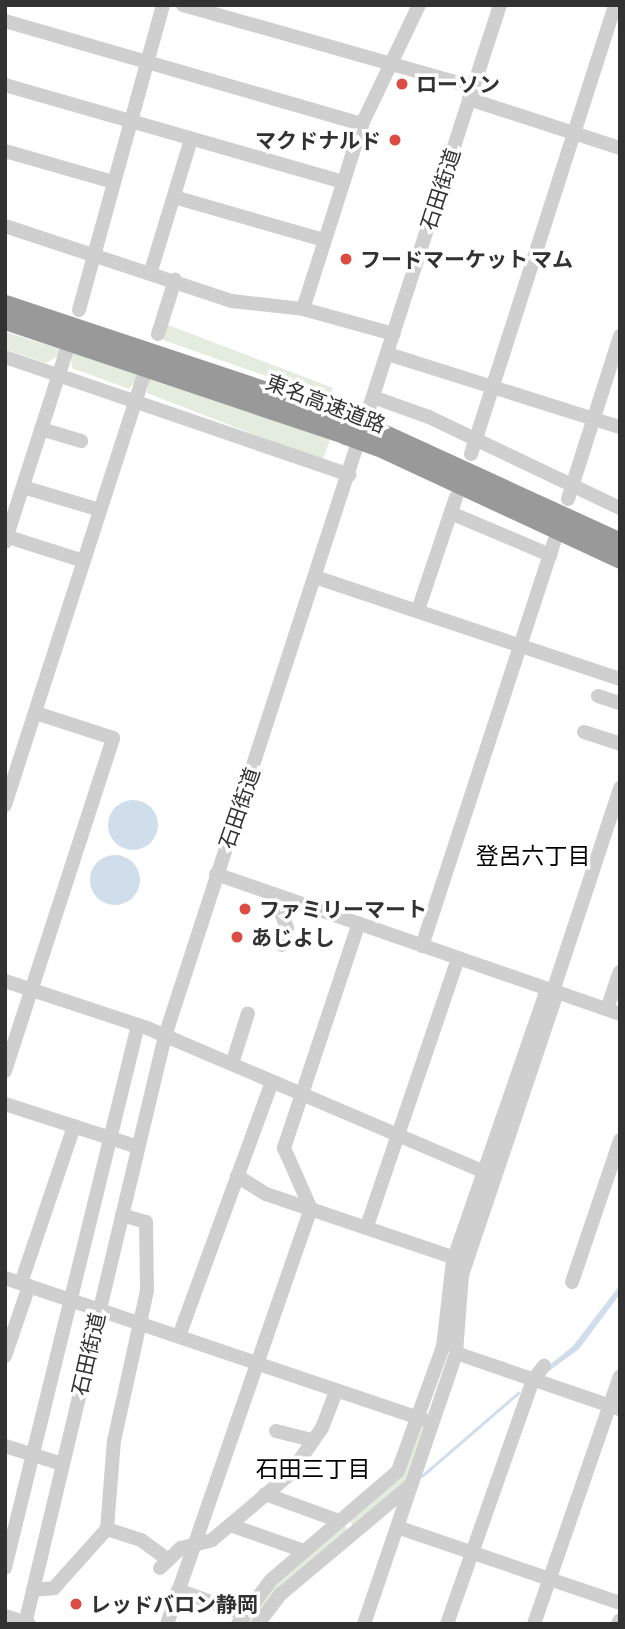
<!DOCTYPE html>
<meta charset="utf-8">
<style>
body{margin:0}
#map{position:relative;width:625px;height:1629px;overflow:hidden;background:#fff;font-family:"Asap Condensed","Noto Sans JP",sans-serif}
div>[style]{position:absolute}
.green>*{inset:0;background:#e4ebdf}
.water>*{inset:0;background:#d0ddeb}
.round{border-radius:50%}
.stream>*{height:2.5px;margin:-1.25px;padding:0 1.25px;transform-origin:1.25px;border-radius:1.25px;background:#d0ddeb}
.minor>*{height:14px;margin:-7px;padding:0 7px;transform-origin:7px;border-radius:7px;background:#cfcfcf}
.highway>*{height:19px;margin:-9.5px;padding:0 9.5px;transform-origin:9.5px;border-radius:9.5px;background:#999}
.highway-bridge>*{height:19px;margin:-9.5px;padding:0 9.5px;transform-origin:9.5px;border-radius:9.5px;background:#999}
.dots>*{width:19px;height:19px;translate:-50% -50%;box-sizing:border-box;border:4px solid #fff;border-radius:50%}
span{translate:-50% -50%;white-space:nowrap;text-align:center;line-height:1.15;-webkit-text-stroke:7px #fff;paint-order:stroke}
.poi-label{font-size:21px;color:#323232;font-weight:700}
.left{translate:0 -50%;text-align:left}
.right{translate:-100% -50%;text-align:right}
.street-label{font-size:21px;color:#323232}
.neighbourhood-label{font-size:23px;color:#000}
.frame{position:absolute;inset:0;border:7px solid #323232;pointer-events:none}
</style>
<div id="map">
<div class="green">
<div style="clip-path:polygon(168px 325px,333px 388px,329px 398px,163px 340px)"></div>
<div style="clip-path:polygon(5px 332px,60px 349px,58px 356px,46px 363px,5px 349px)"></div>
<div style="clip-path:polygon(70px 352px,140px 375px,129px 389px,72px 368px)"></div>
<div style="clip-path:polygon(149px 377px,330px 440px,322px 461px,147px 393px)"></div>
<div style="clip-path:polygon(420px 1424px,427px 1424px,409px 1481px,353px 1527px,349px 1519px,402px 1474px)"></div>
<div style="clip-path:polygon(345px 1526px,348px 1530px,254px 1624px,242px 1624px,261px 1595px)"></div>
</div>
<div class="water">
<div class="round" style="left:108px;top:800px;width:50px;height:50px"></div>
<div class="round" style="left:90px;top:855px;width:50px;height:50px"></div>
<div style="clip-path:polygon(620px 1285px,620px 1294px,579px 1349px,549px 1371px,547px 1367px,573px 1346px)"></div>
</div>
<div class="stream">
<div style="left:422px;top:1476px;width:127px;rotate:-40.8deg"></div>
</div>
<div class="minor">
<div style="left:183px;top:5px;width:301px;rotate:15.8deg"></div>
<div style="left:5px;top:21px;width:372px;rotate:16.1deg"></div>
<div style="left:5px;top:85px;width:352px;rotate:16deg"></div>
<div style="left:469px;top:99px;width:159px;rotate:18deg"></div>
<div style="left:5px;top:151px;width:112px;rotate:16deg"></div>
<div style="left:174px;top:197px;width:156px;rotate:16deg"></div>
<div style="left:5px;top:226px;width:239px;rotate:18.3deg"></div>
<div style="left:232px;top:301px;width:71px;rotate:6.4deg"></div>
<div style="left:303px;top:309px;width:94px;rotate:15.4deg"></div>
<div style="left:151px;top:271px;width:138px;rotate:-73.1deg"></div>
<div style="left:303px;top:309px;width:194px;rotate:-72.3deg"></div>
<div style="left:362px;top:124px;width:132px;rotate:-64.4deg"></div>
<div style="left:79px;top:310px;width:316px;rotate:-74.6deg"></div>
<div style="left:158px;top:334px;width:57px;rotate:-72.5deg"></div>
<div style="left:388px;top:354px;width:243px;rotate:17.5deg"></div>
<div style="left:5px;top:357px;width:364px;rotate:18.9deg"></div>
<div style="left:373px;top:397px;width:59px;rotate:19.7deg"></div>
<div style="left:429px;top:417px;width:212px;rotate:25.5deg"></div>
<div style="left:41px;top:429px;width:42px;rotate:16.7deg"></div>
<div style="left:471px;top:454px;width:472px;rotate:-72.2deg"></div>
<div style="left:23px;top:487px;width:80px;rotate:16.6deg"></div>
<div style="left:568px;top:499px;width:171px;rotate:-72.3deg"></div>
<div style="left:451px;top:513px;width:108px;rotate:23deg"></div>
<div style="left:5px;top:536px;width:83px;rotate:17.6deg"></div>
<div style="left:5px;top:542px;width:200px;rotate:-72.2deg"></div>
<div style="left:315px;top:577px;width:322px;rotate:18.5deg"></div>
<div style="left:418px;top:610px;width:119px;rotate:-71.4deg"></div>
<div style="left:598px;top:696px;width:23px;rotate:18deg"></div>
<div style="left:584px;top:732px;width:38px;rotate:18deg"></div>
<div style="left:5px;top:805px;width:449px;rotate:-72.1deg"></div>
<div style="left:216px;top:874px;width:428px;rotate:19.1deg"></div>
<div style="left:282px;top:945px;width:18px;rotate:-74deg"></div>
<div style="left:287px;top:928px;width:14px;rotate:-111deg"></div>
<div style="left:282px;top:915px;width:16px;rotate:-75deg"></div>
<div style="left:422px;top:946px;width:427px;rotate:-71.9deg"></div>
<div style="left:5px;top:981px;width:150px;rotate:18.3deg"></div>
<div style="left:147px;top:1028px;width:366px;rotate:23.1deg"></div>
<div style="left:553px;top:991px;width:214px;rotate:-71.7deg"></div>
<div style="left:607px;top:1009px;width:39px;rotate:-71deg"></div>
<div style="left:232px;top:1064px;width:53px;rotate:-72.6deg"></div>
<div style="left:5px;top:1071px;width:350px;rotate:-72deg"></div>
<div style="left:113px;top:738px;width:81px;rotate:-162deg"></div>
<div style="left:5px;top:1104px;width:140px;rotate:17.9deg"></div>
<div style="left:237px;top:1176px;width:34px;rotate:32deg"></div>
<div style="left:266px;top:1194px;width:200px;rotate:18.7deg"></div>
<div style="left:367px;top:1226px;width:283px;rotate:-71.2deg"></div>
<div style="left:5px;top:1278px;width:442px;rotate:18.7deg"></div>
<div style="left:572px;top:1282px;width:150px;rotate:-71.3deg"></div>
<div style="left:21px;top:1283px;width:166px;rotate:-71.3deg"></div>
<div style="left:179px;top:1336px;width:270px;rotate:-69.9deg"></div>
<div style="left:456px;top:1353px;width:173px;rotate:18.9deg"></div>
<div style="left:5px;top:1356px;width:74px;rotate:-71.1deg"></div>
<div style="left:276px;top:1431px;width:38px;rotate:14deg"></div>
<div style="left:5px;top:1446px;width:60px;rotate:17.5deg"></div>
<div style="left:265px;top:1494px;width:79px;rotate:20deg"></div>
<div style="left:230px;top:1525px;width:78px;rotate:19.4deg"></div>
<div style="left:397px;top:1527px;width:236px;rotate:18.8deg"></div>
<div style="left:107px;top:1529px;width:36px;rotate:18deg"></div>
<div style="left:141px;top:1540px;width:32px;rotate:36deg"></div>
<div style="left:5px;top:1568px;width:559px;rotate:-76.24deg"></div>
<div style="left:160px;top:1568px;width:29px;rotate:-44deg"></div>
<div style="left:181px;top:1548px;width:32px;rotate:-14deg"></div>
<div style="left:212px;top:1540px;width:102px;rotate:-40.2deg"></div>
<div style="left:290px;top:1474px;width:56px;rotate:-55.2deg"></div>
<div style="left:322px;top:1428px;width:40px;rotate:-69deg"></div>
<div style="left:33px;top:1590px;width:21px;rotate:-5deg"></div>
<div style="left:54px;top:1588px;width:79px;rotate:-48.1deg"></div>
<div style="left:107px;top:1529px;width:88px;rotate:-85.5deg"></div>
<div style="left:114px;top:1441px;width:154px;rotate:-77.6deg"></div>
<div style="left:147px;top:1291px;width:69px;rotate:-90.8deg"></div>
<div style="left:146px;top:1222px;width:25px;rotate:-164deg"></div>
<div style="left:178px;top:1590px;width:70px;rotate:20deg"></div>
<div style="left:5px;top:1616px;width:25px;rotate:18deg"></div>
<div style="left:25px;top:1624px;width:604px;rotate:-76.61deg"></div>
<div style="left:165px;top:1036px;width:1084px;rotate:-72deg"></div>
<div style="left:167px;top:1624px;width:439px;rotate:-70.9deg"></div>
<div style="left:311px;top:1209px;width:67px;rotate:-113.9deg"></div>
<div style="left:284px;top:1148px;width:235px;rotate:-71.6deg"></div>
<div style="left:238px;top:1624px;width:55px;rotate:-53.1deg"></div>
<div style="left:271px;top:1580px;width:167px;rotate:-40.6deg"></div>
<div style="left:398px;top:1471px;width:132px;rotate:-70.1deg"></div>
<div style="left:443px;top:1347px;width:87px;rotate:-83.4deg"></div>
<div style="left:453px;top:1261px;width:288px;rotate:-70.9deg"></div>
<div style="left:258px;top:1624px;width:38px;rotate:-53deg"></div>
<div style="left:281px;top:1594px;width:170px;rotate:-40deg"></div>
<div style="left:364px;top:1624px;width:286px;rotate:-71.2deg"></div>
<div style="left:456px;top:1353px;width:78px;rotate:-85.6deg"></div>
<div style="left:462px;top:1275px;width:299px;rotate:-71.4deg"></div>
<div style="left:447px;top:1624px;width:259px;rotate:-70.6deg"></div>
<div style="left:533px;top:1380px;width:18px;rotate:-52deg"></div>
<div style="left:534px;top:1624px;width:262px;rotate:-70.9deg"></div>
<div style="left:618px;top:1624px;width:4px;rotate:-63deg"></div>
</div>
<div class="highway">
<div style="left:5px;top:304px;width:365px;rotate:18.4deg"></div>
<div style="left:5px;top:320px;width:360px;rotate:18.6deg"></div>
<div style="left:380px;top:432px;width:264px;rotate:24.6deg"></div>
<div style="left:377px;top:446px;width:268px;rotate:24.9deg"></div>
</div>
<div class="highway-bridge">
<div style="left:351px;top:419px;width:32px;rotate:24deg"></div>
<div style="left:346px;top:435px;width:33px;rotate:20deg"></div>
</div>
<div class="dots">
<div style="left:402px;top:84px;background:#da4c44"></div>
<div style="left:395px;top:140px;background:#da4c44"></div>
<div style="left:346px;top:259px;background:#da4c44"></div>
<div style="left:245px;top:909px;background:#da4c44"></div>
<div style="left:237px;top:937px;background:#da4c44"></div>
<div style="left:76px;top:1604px;background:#da4c44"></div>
</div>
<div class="poi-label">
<span class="left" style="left:416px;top:84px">ローソン</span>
<span class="right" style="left:381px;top:140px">マクドナルド</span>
<span class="left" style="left:360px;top:259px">フードマーケット マム</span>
<span class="left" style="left:259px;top:909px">ファミリーマート</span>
<span class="left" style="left:251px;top:937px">あじよし</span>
<span class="left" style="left:90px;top:1604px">レッドバロン静岡</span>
</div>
<div class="street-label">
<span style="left:440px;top:189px;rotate:-72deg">石田街道</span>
<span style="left:326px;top:403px;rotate:21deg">東名高速道路</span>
<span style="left:239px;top:808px;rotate:-71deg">石田街道</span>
<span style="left:88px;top:1354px;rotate:-77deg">石田街道</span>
</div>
<div class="neighbourhood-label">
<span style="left:533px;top:856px">登呂六丁目</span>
<span style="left:313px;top:1469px">石田三丁目</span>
</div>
<div class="frame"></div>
</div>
